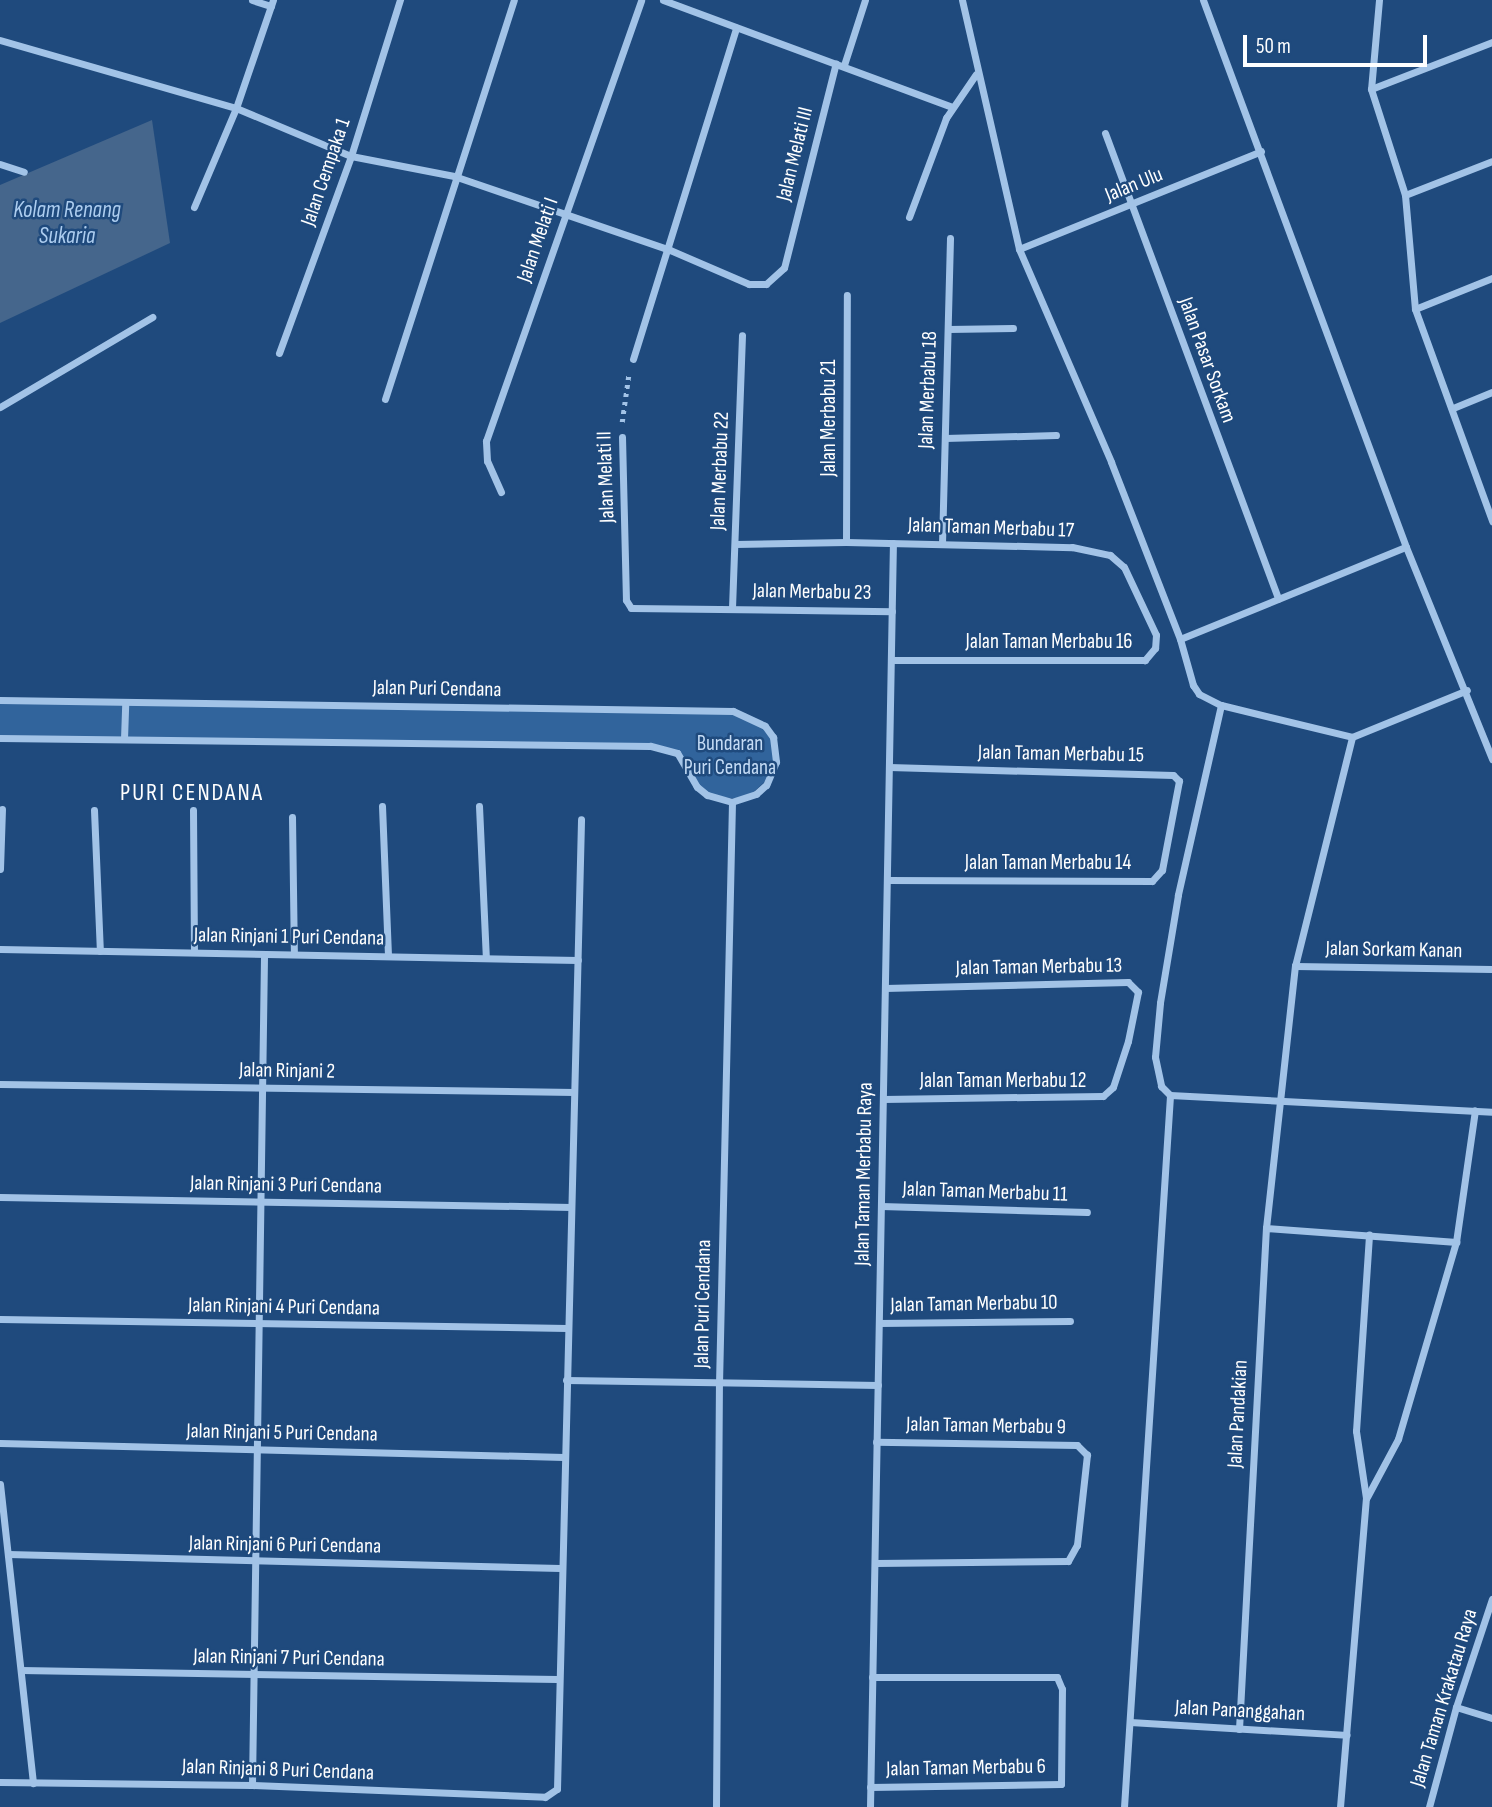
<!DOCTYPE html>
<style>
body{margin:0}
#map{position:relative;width:1492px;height:1807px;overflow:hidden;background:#1f4a7d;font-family:"Sofia Sans Condensed",sans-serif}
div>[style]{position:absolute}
.green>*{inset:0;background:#31649c}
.water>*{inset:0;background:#45668c}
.path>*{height:4.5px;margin-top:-2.25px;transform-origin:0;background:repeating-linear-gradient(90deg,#a2c3e7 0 3.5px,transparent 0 8.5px)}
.street>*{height:7px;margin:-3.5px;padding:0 3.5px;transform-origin:3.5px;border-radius:3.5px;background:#a2c3e7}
span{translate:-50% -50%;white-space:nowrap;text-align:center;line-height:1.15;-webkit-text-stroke:5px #1f4a7d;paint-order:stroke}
.street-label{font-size:21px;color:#fff}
.park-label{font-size:21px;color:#c5dcf6}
.water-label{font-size:23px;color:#adcdef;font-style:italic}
.quarter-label{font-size:24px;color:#fff;letter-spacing:2px}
.scale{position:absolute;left:1243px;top:35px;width:184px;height:32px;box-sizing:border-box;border:4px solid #fff;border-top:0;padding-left:9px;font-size:21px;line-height:24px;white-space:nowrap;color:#fff;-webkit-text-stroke:5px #1f4a7d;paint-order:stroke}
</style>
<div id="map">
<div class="green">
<div style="clip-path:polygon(0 700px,745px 713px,773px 737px,773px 774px,745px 800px,707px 795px,676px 753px,668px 749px,0 738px)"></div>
</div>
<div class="water">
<div style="clip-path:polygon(152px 120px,170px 243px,0 323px,0 185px)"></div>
</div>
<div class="path">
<div style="left:622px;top:422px;width:50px;rotate:-82deg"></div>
</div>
<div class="street">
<div style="left:252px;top:0;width:20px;rotate:18deg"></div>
<div style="left:663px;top:0;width:308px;rotate:20.3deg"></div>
<div style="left:962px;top:0;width:255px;rotate:77.1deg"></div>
<div style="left:1019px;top:249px;width:232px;rotate:66.6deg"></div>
<div style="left:1111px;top:462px;width:190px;rotate:68.7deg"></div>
<div style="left:1180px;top:639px;width:48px;rotate:74.2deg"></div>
<div style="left:1193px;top:685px;width:11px;rotate:56deg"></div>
<div style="left:1199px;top:694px;width:25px;rotate:27deg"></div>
<div style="left:1221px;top:705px;width:135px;rotate:13.7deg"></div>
<div style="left:1203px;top:0;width:583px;rotate:69.64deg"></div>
<div style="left:1406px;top:547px;width:229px;rotate:67.9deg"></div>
<div style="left:1379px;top:0;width:89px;rotate:95.1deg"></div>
<div style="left:1371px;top:89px;width:111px;rotate:72.2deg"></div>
<div style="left:1405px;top:195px;width:114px;rotate:85deg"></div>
<div style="left:1415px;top:309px;width:226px;rotate:70deg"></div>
<div style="left:0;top:40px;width:246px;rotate:16.1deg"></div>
<div style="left:236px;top:108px;width:125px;rotate:22.7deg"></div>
<div style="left:351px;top:156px;width:105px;rotate:11deg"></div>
<div style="left:454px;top:176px;width:228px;rotate:18.9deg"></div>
<div style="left:670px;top:250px;width:86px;rotate:23.3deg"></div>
<div style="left:749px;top:284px;width:17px"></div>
<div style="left:766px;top:284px;width:24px;rotate:-42deg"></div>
<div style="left:784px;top:268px;width:211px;rotate:-75.8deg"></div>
<div style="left:844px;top:65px;width:68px;rotate:-72.1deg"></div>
<div style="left:1371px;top:89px;width:130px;rotate:-21.2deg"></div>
<div style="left:1105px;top:133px;width:497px;rotate:69.6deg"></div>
<div style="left:0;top:164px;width:25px;rotate:18deg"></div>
<div style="left:1405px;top:195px;width:93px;rotate:-21.3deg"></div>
<div style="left:194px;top:207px;width:108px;rotate:-67deg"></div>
<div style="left:236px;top:108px;width:114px;rotate:-71.1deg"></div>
<div style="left:909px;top:217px;width:106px;rotate:-69.5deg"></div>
<div style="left:946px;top:118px;width:53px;rotate:-55.7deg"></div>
<div style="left:1019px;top:249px;width:261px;rotate:-22deg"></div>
<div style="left:1415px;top:309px;width:83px;rotate:-21.9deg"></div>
<div style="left:948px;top:329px;width:65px;rotate:-0.9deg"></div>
<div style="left:279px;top:353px;width:210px;rotate:-69.9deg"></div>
<div style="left:351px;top:156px;width:164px;rotate:-72.6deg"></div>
<div style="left:633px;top:359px;width:347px;rotate:-72.7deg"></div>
<div style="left:385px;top:399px;width:419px;rotate:-72.1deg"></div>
<div style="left:0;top:407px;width:177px;rotate:-30.6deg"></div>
<div style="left:1453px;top:408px;width:42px;rotate:-22.3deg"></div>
<div style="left:622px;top:437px;width:163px;rotate:88.6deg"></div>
<div style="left:626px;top:600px;width:9px;rotate:58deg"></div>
<div style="left:631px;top:608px;width:261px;rotate:0.7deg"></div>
<div style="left:945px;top:438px;width:111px;rotate:-1.5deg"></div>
<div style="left:501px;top:492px;width:34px;rotate:-114deg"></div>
<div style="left:487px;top:461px;width:20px;rotate:-93deg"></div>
<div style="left:486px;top:441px;width:467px;rotate:-70.6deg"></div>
<div style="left:846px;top:542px;width:247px;rotate:-89.8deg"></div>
<div style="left:735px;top:544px;width:111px;rotate:-1deg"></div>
<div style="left:846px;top:542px;width:226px;rotate:1.3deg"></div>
<div style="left:1072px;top:547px;width:39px;rotate:12deg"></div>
<div style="left:1110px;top:555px;width:18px;rotate:41deg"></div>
<div style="left:1124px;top:567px;width:75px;rotate:64.8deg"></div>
<div style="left:1156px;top:635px;width:13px;rotate:94deg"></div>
<div style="left:1155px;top:648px;width:16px;rotate:130deg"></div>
<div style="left:1145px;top:660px;width:254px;rotate:180deg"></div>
<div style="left:942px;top:544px;width:306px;rotate:-88.5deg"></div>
<div style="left:732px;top:608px;width:273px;rotate:-87.9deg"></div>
<div style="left:1180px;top:639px;width:244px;rotate:-22.2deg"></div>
<div style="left:0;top:700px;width:733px;rotate:0.86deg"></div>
<div style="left:733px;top:711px;width:35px;rotate:25deg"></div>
<div style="left:765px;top:726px;width:14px;rotate:54deg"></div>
<div style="left:773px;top:737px;width:25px;rotate:83deg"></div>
<div style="left:776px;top:762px;width:25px;rotate:113deg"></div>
<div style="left:766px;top:785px;width:13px;rotate:138deg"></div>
<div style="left:756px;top:794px;width:25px;rotate:162deg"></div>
<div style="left:732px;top:802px;width:26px;rotate:-164deg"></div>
<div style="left:707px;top:795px;width:13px;rotate:-141deg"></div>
<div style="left:697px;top:787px;width:39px;rotate:-120deg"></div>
<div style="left:677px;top:753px;width:28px;rotate:-165deg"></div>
<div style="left:650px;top:746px;width:650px;rotate:-179.29deg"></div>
<div style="left:1221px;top:705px;width:195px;rotate:102.8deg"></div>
<div style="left:1178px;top:895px;width:109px;rotate:99.5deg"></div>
<div style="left:1160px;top:1003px;width:54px;rotate:95.3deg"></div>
<div style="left:1155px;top:1057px;width:30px;rotate:78deg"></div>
<div style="left:1161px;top:1086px;width:13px;rotate:45deg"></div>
<div style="left:1170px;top:1095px;width:322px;rotate:3deg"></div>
<div style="left:124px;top:739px;width:36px;rotate:-88deg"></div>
<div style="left:382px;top:806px;width:150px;rotate:87.7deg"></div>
<div style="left:479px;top:806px;width:152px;rotate:87.4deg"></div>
<div style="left:94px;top:810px;width:141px;rotate:87.6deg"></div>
<div style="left:193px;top:810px;width:142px;rotate:89.6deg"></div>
<div style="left:292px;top:817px;width:137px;rotate:89.2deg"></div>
<div style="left:0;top:869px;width:60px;rotate:-88.1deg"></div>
<div style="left:887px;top:880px;width:265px;rotate:0.2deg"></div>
<div style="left:1152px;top:881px;width:15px;rotate:-48deg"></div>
<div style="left:1162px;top:870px;width:91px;rotate:-79.2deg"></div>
<div style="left:1179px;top:781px;width:8px;rotate:-135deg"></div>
<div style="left:1173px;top:775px;width:284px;rotate:-178.4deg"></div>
<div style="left:0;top:949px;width:578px;rotate:1.09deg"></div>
<div style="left:1295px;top:966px;width:197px;rotate:0.9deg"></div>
<div style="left:0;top:1084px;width:574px;rotate:0.8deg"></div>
<div style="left:883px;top:1099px;width:220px;rotate:-0.8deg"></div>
<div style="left:1103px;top:1096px;width:13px;rotate:-42deg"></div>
<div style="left:1113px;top:1087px;width:48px;rotate:-71.9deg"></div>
<div style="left:1128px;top:1041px;width:50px;rotate:-78.5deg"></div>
<div style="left:1138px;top:992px;width:14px;rotate:-135deg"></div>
<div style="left:1128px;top:982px;width:243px;rotate:178.6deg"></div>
<div style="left:0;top:1197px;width:571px;rotate:1deg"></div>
<div style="left:881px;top:1206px;width:206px;rotate:1.7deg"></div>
<div style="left:1266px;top:1228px;width:191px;rotate:4.2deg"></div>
<div style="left:0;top:1319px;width:567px;rotate:0.91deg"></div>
<div style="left:879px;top:1323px;width:191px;rotate:-0.6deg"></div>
<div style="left:566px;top:1380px;width:312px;rotate:0.9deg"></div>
<div style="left:0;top:1443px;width:564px;rotate:1.42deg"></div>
<div style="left:0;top:1484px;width:301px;rotate:83.7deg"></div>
<div style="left:1367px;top:1497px;width:66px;rotate:-61.9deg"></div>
<div style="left:1398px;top:1439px;width:205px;rotate:-73.6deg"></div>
<div style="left:1456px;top:1242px;width:133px;rotate:-81.8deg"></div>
<div style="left:8px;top:1554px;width:552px;rotate:1.45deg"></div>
<div style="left:875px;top:1563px;width:193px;rotate:-0.6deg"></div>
<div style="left:1068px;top:1561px;width:18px;rotate:-61deg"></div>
<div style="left:1077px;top:1545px;width:91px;rotate:-83.7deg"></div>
<div style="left:1087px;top:1455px;width:14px;rotate:-135deg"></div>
<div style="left:1077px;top:1445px;width:201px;rotate:-179.1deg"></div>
<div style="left:21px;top:1670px;width:536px;rotate:0.96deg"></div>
<div style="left:1456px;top:1707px;width:38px;rotate:17deg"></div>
<div style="left:1130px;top:1722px;width:217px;rotate:3.4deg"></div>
<div style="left:1239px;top:1729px;width:502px;rotate:-86.92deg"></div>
<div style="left:1266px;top:1228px;width:264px;rotate:-83.7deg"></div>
<div style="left:1295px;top:966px;width:236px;rotate:-76deg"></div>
<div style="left:1352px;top:737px;width:124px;rotate:-22.2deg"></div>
<div style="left:0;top:1782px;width:252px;rotate:0.7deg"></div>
<div style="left:252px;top:1785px;width:293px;rotate:2.3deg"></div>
<div style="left:545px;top:1797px;width:14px;rotate:-34deg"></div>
<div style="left:557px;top:1789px;width:970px;rotate:-88.58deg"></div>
<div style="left:252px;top:1785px;width:831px;rotate:-89.17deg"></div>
<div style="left:870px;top:1787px;width:191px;rotate:-0.9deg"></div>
<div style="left:1061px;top:1784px;width:95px;rotate:-89.4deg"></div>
<div style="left:1062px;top:1689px;width:13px;rotate:-113deg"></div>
<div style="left:1057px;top:1677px;width:185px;rotate:180deg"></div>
<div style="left:716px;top:1807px;width:423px;rotate:-89.6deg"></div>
<div style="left:719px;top:1384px;width:582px;rotate:-88.72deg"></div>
<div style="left:870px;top:1807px;width:1264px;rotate:-88.96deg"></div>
<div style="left:1124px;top:1807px;width:713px;rotate:-86.3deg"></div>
<div style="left:1340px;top:1807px;width:310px;rotate:-85.2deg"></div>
<div style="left:1366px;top:1498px;width:68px;rotate:-98.5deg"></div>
<div style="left:1356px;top:1431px;width:197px;rotate:-86.2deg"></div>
<div style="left:1429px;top:1807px;width:104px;rotate:-74.9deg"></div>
<div style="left:1456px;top:1707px;width:114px;rotate:-71.6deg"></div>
</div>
<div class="street-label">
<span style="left:795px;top:154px;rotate:-76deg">Jalan Melati III</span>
<span style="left:326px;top:172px;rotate:-71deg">Jalan Cempaka 1</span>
<span style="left:1134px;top:185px;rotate:-22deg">Jalan Ulu</span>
<span style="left:538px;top:240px;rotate:-71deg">Jalan Melati I</span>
<span style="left:1207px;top:360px;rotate:70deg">Jalan Pasar Sorkam</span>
<span style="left:928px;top:390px;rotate:-88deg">Jalan Merbabu 18</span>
<span style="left:829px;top:418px;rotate:-90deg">Jalan Merbabu 21</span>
<span style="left:720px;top:471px;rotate:-88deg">Jalan Merbabu 22</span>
<span style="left:606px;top:477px;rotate:-92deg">Jalan Melati II</span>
<span style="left:991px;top:528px;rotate:2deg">Jalan Taman Merbabu 17</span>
<span style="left:812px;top:592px;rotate:1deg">Jalan Merbabu 23</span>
<span style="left:1049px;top:642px">Jalan Taman Merbabu 16</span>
<span style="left:437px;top:689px;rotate:1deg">Jalan Puri Cendana</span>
<span style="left:1061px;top:754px;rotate:1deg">Jalan Taman Merbabu 15</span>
<span style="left:1048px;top:863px">Jalan Taman Merbabu 14</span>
<span style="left:289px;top:937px;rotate:1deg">Jalan Rinjani 1 Puri Cendana</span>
<span style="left:1394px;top:950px;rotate:1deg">Jalan Sorkam Kanan</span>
<span style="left:1039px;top:967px;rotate:-1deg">Jalan Taman Merbabu 13</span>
<span style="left:287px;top:1071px;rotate:1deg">Jalan Rinjani 2</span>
<span style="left:1003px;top:1081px">Jalan Taman Merbabu 12</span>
<span style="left:864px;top:1174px;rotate:-89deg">Jalan Taman Merbabu Raya</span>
<span style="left:286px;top:1185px;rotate:1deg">Jalan Rinjani 3 Puri Cendana</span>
<span style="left:985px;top:1192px;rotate:2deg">Jalan Taman Merbabu 11</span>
<span style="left:703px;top:1304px;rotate:-89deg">Jalan Puri Cendana</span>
<span style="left:974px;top:1304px;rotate:-1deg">Jalan Taman Merbabu 10</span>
<span style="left:284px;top:1307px;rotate:1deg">Jalan Rinjani 4 Puri Cendana</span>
<span style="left:1238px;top:1414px;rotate:-87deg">Jalan Pandakian</span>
<span style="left:986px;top:1426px;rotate:1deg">Jalan Taman Merbabu 9</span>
<span style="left:282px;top:1433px;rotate:1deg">Jalan Rinjani 5 Puri Cendana</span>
<span style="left:285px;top:1545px;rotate:1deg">Jalan Rinjani 6 Puri Cendana</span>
<span style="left:289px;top:1658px;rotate:1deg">Jalan Rinjani 7 Puri Cendana</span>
<span style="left:1444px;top:1698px;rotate:-73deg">Jalan Taman Krakatau Raya</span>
<span style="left:1240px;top:1711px;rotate:3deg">Jalan Pananggahan</span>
<span style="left:966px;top:1768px;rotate:-1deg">Jalan Taman Merbabu 6</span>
<span style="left:278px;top:1770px;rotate:2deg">Jalan Rinjani 8 Puri Cendana</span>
</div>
<div class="park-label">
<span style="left:730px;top:756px">Bundaran<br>Puri Cendana</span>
</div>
<div class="water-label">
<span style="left:67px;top:223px">Kolam Renang<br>Sukaria</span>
</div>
<div class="quarter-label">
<span style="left:192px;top:793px">PURI CENDANA</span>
</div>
<div class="scale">50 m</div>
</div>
